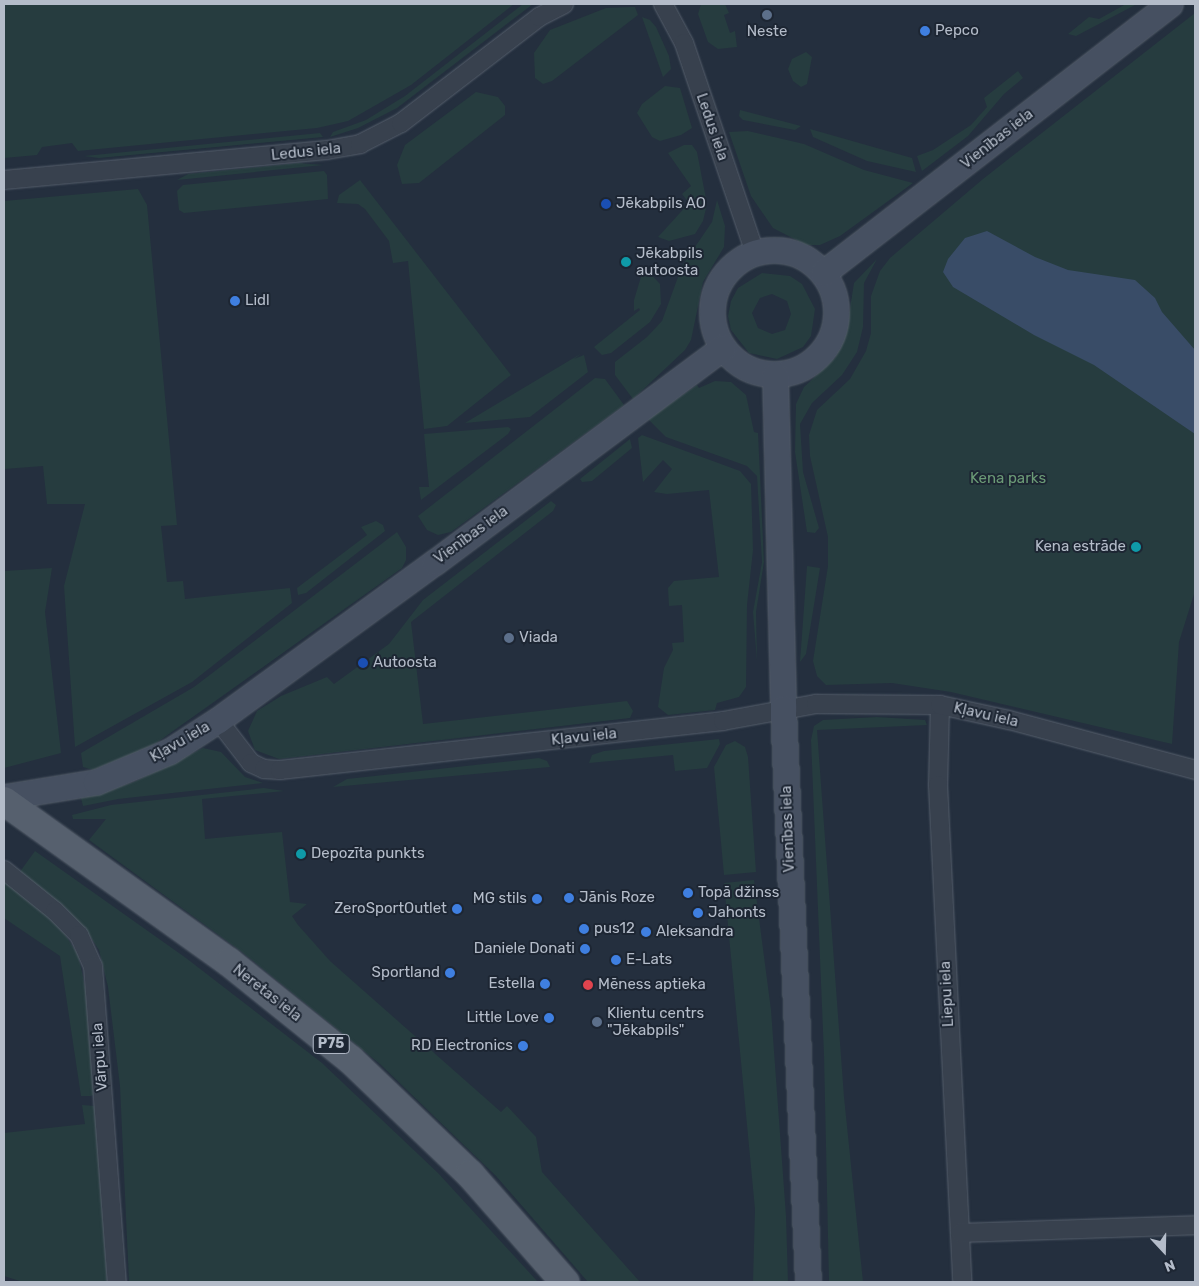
<!DOCTYPE html>
<meta charset="utf-8">
<style>
body{margin:0}
#map{position:relative;width:1199px;height:1286px;overflow:hidden;background:#242f3e;font-family:Rubik,sans-serif}
div>[style]{position:absolute}
.green>*{inset:0;background:#263c3f}
.water>*{inset:0;background:#394c67}
.roads{filter:drop-shadow(0 0 1px #565f6c) drop-shadow(0 0 1px #565f6c)}
.street>*{height:18px;margin:-9px;padding:0 9px;transform-origin:9px;border-radius:9px;background:#38414e}
.secondary>*{height:25px;margin:-12.5px;padding:0 12.5px;transform-origin:12.5px;border-radius:12.5px;background:#465061}
.secondary>.ring{margin:-12.5px;padding:0;box-sizing:content-box;background:none;border:25px solid #465061;border-radius:50%}
.primary>*{height:28px;margin:-14px;padding:0 14px;transform-origin:14px;border-radius:14px;background:#56606e}
.dots>*{width:14px;height:14px;translate:-50% -50%;box-sizing:border-box;border:2px solid #1d2633;border-radius:50%}
span{translate:-50% -50%;white-space:nowrap;text-align:center;line-height:1.15;-webkit-text-stroke:4px #1d2633;paint-order:stroke}
.shield-label span{padding:1px 4px;background:#1d2633;border:1px solid;border-radius:4px;-webkit-text-stroke-width:0}
.shield-label{font-size:14px;color:#b4bcc9;font-weight:700}
.poi-label{font-size:15px;color:#b4bcc9}
.left{translate:0 -50%;text-align:left}
.right{translate:-100% -50%;text-align:right}
.street-label{font-size:15px;color:#b4bcc9}
.park-label{font-size:15px;color:#6b9a76}
.frame{position:absolute;inset:0;border:5px solid #b4bcc9;pointer-events:none}
.north{position:absolute;left:1139px;top:1226px;width:50px;height:50px;-webkit-text-stroke:4px #1d2633;paint-order:stroke;rotate:159deg;font-size:14px;font-weight:700;line-height:20px;text-align:center;color:#b4bcc9}
.north::after{content:'';display:block;margin:auto;width:18px;height:22px;background:#b4bcc9;clip-path:polygon(50% 0,100% 100%,50% 72%,0 100%)}
</style>
<div id="map">
<div class="green">
<div style="clip-path:polygon(4px 4px,514px 4px,411px 85px,348px 121px,317px 128px,78px 151px,72px 143px,42px 147px,37px 155px,4px 158px)"></div>
<div style="clip-path:polygon(523px 4px,533px 4px,397px 108px,358px 128px,330px 137px,333px 132px,366px 120px,405px 96px)"></div>
<div style="clip-path:polygon(701px 4px,725px 4px,729px 13px,724px 15px,730px 33px,735px 31px,737px 47px,718px 49px,708px 42px,698px 14px)"></div>
<div style="clip-path:polygon(1126px 4px,1137px 4px,1076px 36px,1068px 34px,1089px 17px,1099px 19px)"></div>
<div style="clip-path:polygon(630px 7px,635px 7px,638px 15px,552px 81px,543px 84px,535px 78px,534px 53px,550px 30px,606px 8px)"></div>
<div style="clip-path:polygon(1195px 13px,1195px 591px,1179px 642px,1172px 744px,951px 692px,892px 683px,826px 685px,817px 676px,813px 661px,828px 566px,828px 537px,810px 456px,809px 435px,817px 410px,850px 379px,866px 351px,871px 333px,871px 296px,880px 271px,890px 258px,983px 179px)"></div>
<div style="clip-path:polygon(642px 17px,650px 20px,656px 27px,669px 56px,671px 69px,663px 77px)"></div>
<div style="clip-path:polygon(806px 52px,812px 57px,807px 84px,801px 87px,793px 81px,788px 69px,792px 59px)"></div>
<div style="clip-path:polygon(1018px 71px,1023px 78px,1004px 94px,968px 136px,922px 171px,917px 156px,933px 150px,971px 125px,987px 107px,984px 98px)"></div>
<div style="clip-path:polygon(665px 86px,680px 88px,692px 128px,681px 135px,660px 141px,652px 137px,637px 113px,642px 104px)"></div>
<div style="clip-path:polygon(476px 92px,498px 97px,505px 106px,505px 115px,419px 183px,402px 184px,397px 165px,405px 145px)"></div>
<div style="clip-path:polygon(740px 110px,801px 126px,795px 130px,743px 120px,739px 116px)"></div>
<div style="clip-path:polygon(810px 129px,912px 158px,916px 172px,867px 161px,813px 137px)"></div>
<div style="clip-path:polygon(748px 131px,804px 144px,864px 170px,913px 183px,840px 236px,820px 245px,806px 245px,773px 228px,751px 196px,729px 132px)"></div>
<div style="clip-path:polygon(320px 133px,323px 137px,99px 158px,84px 156px)"></div>
<div style="clip-path:polygon(684px 145px,692px 145px,697px 152px,707px 204px,703px 221px,695px 234px,669px 241px,658px 237px,689px 203px,682px 194px,691px 186px,668px 153px)"></div>
<div style="clip-path:polygon(298px 163px,323px 165px,177px 180px,188px 174px)"></div>
<div style="clip-path:polygon(324px 171px,327px 175px,328px 199px,184px 213px,179px 210px,177px 191px,183px 185px)"></div>
<div style="clip-path:polygon(360px 180px,511px 375px,447px 426px,424px 429px,408px 261px,393px 263px,389px 241px,365px 209px,358px 204px,337px 203px,339px 195px)"></div>
<div style="clip-path:polygon(138px 189px,147px 205px,177px 525px,161px 526px,167px 582px,183px 581px,185px 599px,290px 588px,292px 603px,192px 682px,75px 747px,64px 586px,85px 504px,47px 504px,43px 466px,4px 469px,4px 201px)"></div>
<div style="clip-path:polygon(717px 200px,725px 226px,724px 247px,703px 282px,691px 340px,685px 350px,633px 399px,615px 375px,615px 362px,647px 337px,662px 321px,682px 266px,712px 222px)"></div>
<div style="clip-path:polygon(877px 259px,864px 283px,863px 327px,857px 352px,842px 375px,812px 403px,800px 424px,803px 472px,819px 528px,815px 533px,807px 532px,795px 452px,796px 404px,804px 387px,835px 358px,846px 333px,854px 283px)"></div>
<div style="clip-path:polygon(644px 267px,660px 284px,661px 304px,650px 322px,611px 353px,602px 355px,594px 347px,640px 310px,639px 308px,634px 311px,634px 300px)"></div>
<div style="clip-path:polygon(evenodd,762px 273px,790px 276px,802px 284px,815px 309px,811px 336px,803px 347px,777px 359px,749px 353px,731px 330px,728px 316px,731px 301px,738px 288px,762px 273px,772px 294px,787px 301px,791px 314px,785px 330px,772px 334px,758px 328px,752px 313px,760px 298px,772px 294px)"></div>
<div style="clip-path:polygon(582px 353px,574px 359px,584px 355px,588px 372px,530px 417px,465px 423px)"></div>
<div style="clip-path:polygon(595px 378px,605px 379px,624px 405px,451px 532px,438px 535px,427px 530px,418px 516px)"></div>
<div style="clip-path:polygon(715px 381px,731px 382px,746px 395px,754px 432px,758px 433px,764px 562px,756px 612px,757px 661px,753px 612px,762px 562px,757px 476px,747px 466px,666px 437px,648px 419px,697px 385px,699px 388px)"></div>
<div style="clip-path:polygon(508px 427px,511px 429px,508px 434px,421px 500px,419px 487px,429px 487px,424px 434px)"></div>
<div style="clip-path:polygon(642px 435px,740px 471px,751px 484px,753px 550px,747px 605px,746px 687px,739px 697px,717px 703px,715px 710px,668px 715px,658px 707px,664px 668px,673px 650px,672px 643px,684px 642px,682px 605px,669px 606px,668px 588px,674px 581px,719px 577px,709px 490px,667px 494px,654px 492px,672px 469px,663px 460px,643px 482px,638px 438px)"></div>
<div style="clip-path:polygon(630px 439px,632px 448px,592px 481px,582px 482px,580px 479px)"></div>
<div style="clip-path:polygon(551px 501px,556px 505px,553px 511px,411px 622px,423px 724px,627px 701px,633px 711px,630px 718px,279px 759px,255px 750px,248px 731px,257px 711px,281px 696px,327px 677px,334px 684px,389px 644px,423px 600px)"></div>
<div style="clip-path:polygon(376px 521px,383px 525px,385px 531px,306px 593px,298px 595px,297px 588px,367px 535px,361px 527px)"></div>
<div style="clip-path:polygon(397px 532px,406px 547px,406px 560px,402px 568px,152px 746px,93px 770px,83px 767px,81px 753px,194px 687px)"></div>
<div style="clip-path:polygon(807px 566px,820px 568px,806px 654px,800px 662px)"></div>
<div style="clip-path:polygon(52px 568px,45px 612px,61px 753px,4px 768px,4px 571px)"></div>
<div style="clip-path:polygon(877px 717px,925px 720px,927px 725px,817px 730px,844px 1097px,863px 1282px,829px 1282px,824px 1055px,811px 740px,814px 726px,823px 720px)"></div>
<div style="clip-path:polygon(719px 739px,720px 744px,707px 768px,675px 771px,673px 755px,589px 763px,592px 755px,604px 751px)"></div>
<div style="clip-path:polygon(735px 741px,745px 747px,748px 757px,756px 872px,724px 875px,714px 767px,726px 745px)"></div>
<div style="clip-path:polygon(203px 748px,221px 752px,245px 777px,263px 783px,118px 799px,83px 806px,81px 798px,134px 782px)"></div>
<div style="clip-path:polygon(539px 758px,547px 761px,550px 767px,333px 787px,347px 779px)"></div>
<div style="clip-path:polygon(264px 788px,284px 791px,202px 799px,205px 839px,282px 832px,290px 902px,307px 904px,292px 916px,298px 925px,330px 961px,501px 1112px,507px 1106px,536px 1137px,542px 1172px,640px 1282px,588px 1282px,496px 1176px,380px 1064px,242px 952px,89px 840px,106px 819px,73px 819px,72px 815px,111px 805px)"></div>
<div style="clip-path:polygon(35px 851px,186px 958px,322px 1063px,438px 1173px,538px 1282px,129px 1282px,120px 1086px,108px 987px,99px 950px,85px 929px,19px 873px)"></div>
<div style="clip-path:polygon(4px 880px,56px 921px,78px 954px,93px 1024px,95px 1094px,91px 1096px,81px 1096px,60px 956px,4px 918px)"></div>
<div style="clip-path:polygon(754px 880px,771px 1010px,786px 1216px,788px 1282px,753px 1282px,755px 1209px,724px 883px)"></div>
<div style="clip-path:polygon(82px 1105px,95px 1106px,97px 1110px,107px 1282px,23px 1282px,4px 1276px,4px 1133px,85px 1124px)"></div>
</div>
<div class="water">
<div style="clip-path:polygon(987px 231px,1035px 257px,1068px 270px,1135px 280px,1155px 298px,1162px 312px,1195px 350px,1195px 434px,1094px 365px,1034px 335px,953px 287px,943px 272px,948px 259px,965px 238px)"></div>
</div>
<div class="roads">
<div class="street">
<div style="left:663px;top:4px;width:44px;rotate:61.7deg"></div>
<div style="left:684px;top:43px;width:222px;rotate:71.3deg"></div>
<div style="left:4px;top:180px;width:324px;rotate:-5.3deg"></div>
<div style="left:327px;top:150px;width:34px;rotate:-10deg"></div>
<div style="left:360px;top:144px;width:46px;rotate:-27.1deg"></div>
<div style="left:401px;top:123px;width:174px;rotate:-37.5deg"></div>
<div style="left:539px;top:17px;width:28px;rotate:-27deg"></div>
<div style="left:940px;top:705px;width:80px;rotate:91.4deg"></div>
<div style="left:938px;top:785px;width:498px;rotate:87.2deg"></div>
<div style="left:218px;top:720px;width:54px;rotate:52.5deg"></div>
<div style="left:251px;top:763px;width:14px;rotate:25deg"></div>
<div style="left:264px;top:769px;width:16px;rotate:4deg"></div>
<div style="left:280px;top:770px;width:446px;rotate:-6.3deg"></div>
<div style="left:723px;top:721px;width:95px;rotate:-10.4deg"></div>
<div style="left:816px;top:704px;width:124px;rotate:0.5deg"></div>
<div style="left:940px;top:705px;width:71px;rotate:12.3deg"></div>
<div style="left:1009px;top:720px;width:193px;rotate:15deg"></div>
<div style="left:4px;top:870px;width:65px;rotate:38.8deg"></div>
<div style="left:55px;top:911px;width:34px;rotate:45deg"></div>
<div style="left:79px;top:935px;width:34px;rotate:66deg"></div>
<div style="left:93px;top:966px;width:317px;rotate:85.7deg"></div>
<div style="left:960px;top:1233px;width:235px;rotate:-1.9deg"></div>
</div>
<div class="secondary">
<div class="ring" style="left:712px;top:250px;width:99px;height:99px"></div>
<div style="left:823px;top:273px;width:439px;rotate:-37.8deg"></div>
<div style="left:775px;top:375px;width:333px;rotate:88.6deg"></div>
<div style="left:783px;top:708px;width:575px;rotate:87.51deg"></div>
<div style="left:4px;top:797px;width:93px;rotate:-9.3deg"></div>
<div style="left:96px;top:782px;width:80px;rotate:-22.7deg"></div>
<div style="left:170px;top:751px;width:57px;rotate:-32.9deg"></div>
<div style="left:218px;top:720px;width:268px;rotate:-36.1deg"></div>
<div style="left:435px;top:562px;width:359px;rotate:-36.7deg"></div>
</div>
<div class="primary">
<div style="left:4px;top:801px;width:277px;rotate:35.6deg"></div>
<div style="left:229px;top:962px;width:156px;rotate:38.8deg"></div>
<div style="left:351px;top:1060px;width:165px;rotate:43.8deg"></div>
<div style="left:470px;top:1174px;width:144px;rotate:48.7deg"></div>
</div>
</div>
<div class="dots">
<div style="left:767px;top:15px;background:#5c6f8a"></div>
<div style="left:925px;top:31px;background:#3f7fe0"></div>
<div style="left:606px;top:204px;background:#1a4fb4"></div>
<div style="left:626px;top:262px;background:#0f9aa8"></div>
<div style="left:235px;top:301px;background:#3f7fe0"></div>
<div style="left:1136px;top:547px;background:#0f9aa8"></div>
<div style="left:509px;top:638px;background:#5c6f8a"></div>
<div style="left:363px;top:663px;background:#1a4fb4"></div>
<div style="left:301px;top:854px;background:#0f9aa8"></div>
<div style="left:688px;top:893px;background:#3f7fe0"></div>
<div style="left:569px;top:898px;background:#3f7fe0"></div>
<div style="left:537px;top:899px;background:#3f7fe0"></div>
<div style="left:457px;top:909px;background:#3f7fe0"></div>
<div style="left:698px;top:913px;background:#3f7fe0"></div>
<div style="left:584px;top:929px;background:#3f7fe0"></div>
<div style="left:646px;top:932px;background:#3f7fe0"></div>
<div style="left:585px;top:949px;background:#3f7fe0"></div>
<div style="left:616px;top:960px;background:#3f7fe0"></div>
<div style="left:450px;top:973px;background:#3f7fe0"></div>
<div style="left:545px;top:984px;background:#3f7fe0"></div>
<div style="left:588px;top:985px;background:#e0444e"></div>
<div style="left:549px;top:1018px;background:#3f7fe0"></div>
<div style="left:597px;top:1022px;background:#5c6f8a"></div>
<div style="left:523px;top:1046px;background:#3f7fe0"></div>
</div>
<div class="shield-label">
<span style="left:331px;top:1044px">P75</span>
</div>
<div class="poi-label">
<span class="left" style="left:935px;top:31px">Pepco</span>
<span style="left:767px;top:32px">Neste</span>
<span class="left" style="left:616px;top:204px">Jēkabpils AO</span>
<span class="left" style="left:636px;top:262px">Jēkabpils<br>autoosta</span>
<span class="left" style="left:245px;top:301px">Lidl</span>
<span class="right" style="left:1126px;top:547px">Kena estrāde</span>
<span class="left" style="left:519px;top:638px">Viada</span>
<span class="left" style="left:373px;top:663px">Autoosta</span>
<span class="left" style="left:311px;top:854px">Depozīta punkts</span>
<span class="left" style="left:698px;top:893px">Topā džinss</span>
<span class="left" style="left:579px;top:898px">Jānis Roze</span>
<span class="right" style="left:527px;top:899px">MG stils</span>
<span class="right" style="left:447px;top:909px">ZeroSportOutlet</span>
<span class="left" style="left:708px;top:913px">Jahonts</span>
<span class="left" style="left:594px;top:929px">pus12</span>
<span class="left" style="left:656px;top:932px">Aleksandra</span>
<span class="right" style="left:575px;top:949px">Daniele Donati</span>
<span class="left" style="left:626px;top:960px">E-Lats</span>
<span class="right" style="left:440px;top:973px">Sportland</span>
<span class="right" style="left:535px;top:984px">Estella</span>
<span class="left" style="left:598px;top:985px">Mēness aptieka</span>
<span class="left" style="left:607px;top:1022px">Klientu centrs<br>"Jēkabpils"</span>
<span class="right" style="left:539px;top:1018px">Little Love</span>
<span class="right" style="left:513px;top:1046px">RD Electronics</span>
</div>
<div class="street-label">
<span style="left:712px;top:127px;rotate:71deg">Ledus iela</span>
<span style="left:997px;top:139px;rotate:-38deg">Vienības iela</span>
<span style="left:306px;top:152px;rotate:-6deg">Ledus iela</span>
<span style="left:471px;top:535px;rotate:-36deg">Vienības iela</span>
<span style="left:986px;top:715px;rotate:13deg">Kļavu iela</span>
<span style="left:584px;top:737px;rotate:-6deg">Kļavu iela</span>
<span style="left:180px;top:742px;rotate:-30deg">Kļavu iela</span>
<span style="left:788px;top:829px;rotate:-92deg">Vienības iela</span>
<span style="left:267px;top:993px;rotate:38deg">Neretas iela</span>
<span style="left:947px;top:994px;rotate:-93deg">Liepu iela</span>
<span style="left:100px;top:1057px;rotate:-94deg">Vārpu iela</span>
</div>
<div class="park-label">
<span style="left:1008px;top:479px">Kena parks</span>
</div>
<div class="frame"></div>
<div class="north">N</div>
</div>
